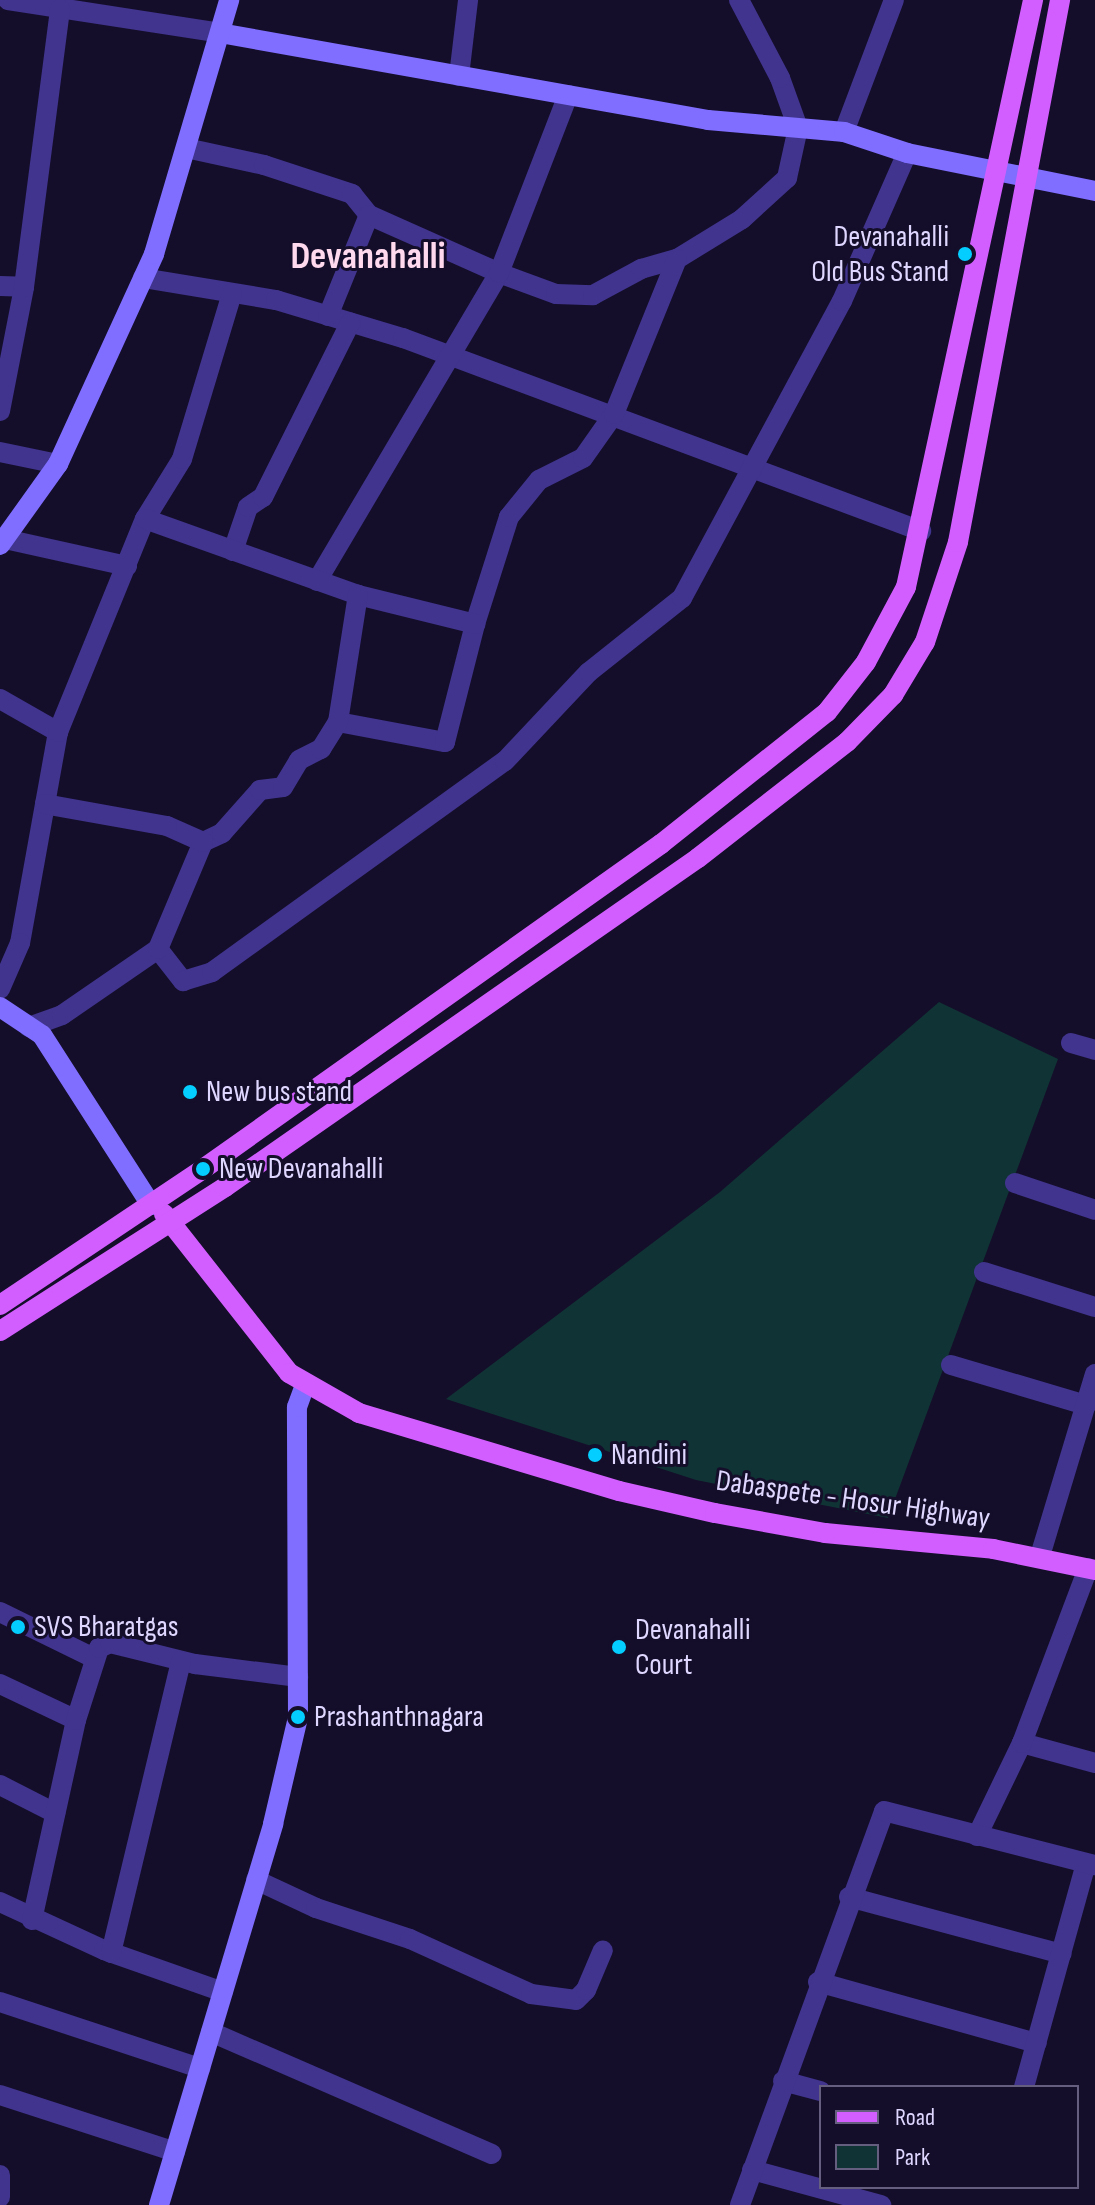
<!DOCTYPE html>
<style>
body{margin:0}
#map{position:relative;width:1095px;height:2205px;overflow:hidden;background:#150e2a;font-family:"Sofia Sans Condensed",sans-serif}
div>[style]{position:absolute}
.green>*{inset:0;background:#103335}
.street>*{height:20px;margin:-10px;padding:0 10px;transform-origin:10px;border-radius:10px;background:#40348e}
.secondary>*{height:20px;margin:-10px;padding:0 10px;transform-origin:10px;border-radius:10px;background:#7f6eff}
.primary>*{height:20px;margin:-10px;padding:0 10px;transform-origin:10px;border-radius:10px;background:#d25eff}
.dots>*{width:22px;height:22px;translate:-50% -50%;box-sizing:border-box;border:4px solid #150e2a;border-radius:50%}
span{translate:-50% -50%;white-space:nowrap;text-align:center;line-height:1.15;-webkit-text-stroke:6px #150e2a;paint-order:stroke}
.poi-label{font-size:30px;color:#dfd7ff}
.right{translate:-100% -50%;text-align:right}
.left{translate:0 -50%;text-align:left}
.street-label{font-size:30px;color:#dfd7ff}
.district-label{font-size:38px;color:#ffd9ee;font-weight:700}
.legend{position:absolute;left:819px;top:2085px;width:260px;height:104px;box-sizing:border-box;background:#150e2a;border:2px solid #665e7f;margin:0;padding:10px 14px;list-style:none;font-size:24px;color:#dfd7ff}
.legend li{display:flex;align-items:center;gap:16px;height:40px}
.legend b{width:40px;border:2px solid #665e7f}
</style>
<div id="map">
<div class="green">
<div style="clip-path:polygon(939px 1002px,1058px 1059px,888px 1518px,696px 1480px,446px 1399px,720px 1192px)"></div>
</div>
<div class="street">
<div style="left:8px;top:0;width:215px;rotate:8.8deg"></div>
<div style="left:459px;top:76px;width:77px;rotate:-83.2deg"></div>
<div style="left:844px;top:132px;width:141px;rotate:-69.3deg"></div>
<div style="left:186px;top:148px;width:80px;rotate:12.3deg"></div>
<div style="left:264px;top:165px;width:93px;rotate:18.2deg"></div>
<div style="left:352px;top:194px;width:27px;rotate:51deg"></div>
<div style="left:369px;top:215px;width:142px;rotate:24deg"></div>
<div style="left:499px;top:273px;width:61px;rotate:20.2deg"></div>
<div style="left:556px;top:294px;width:37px;rotate:2deg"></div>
<div style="left:593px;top:295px;width:55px;rotate:-28.4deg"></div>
<div style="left:641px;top:269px;width:37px;rotate:-16deg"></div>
<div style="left:677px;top:259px;width:76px;rotate:-31.6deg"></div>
<div style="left:742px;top:219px;width:61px;rotate:-42.3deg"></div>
<div style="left:787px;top:178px;width:51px;rotate:-77.6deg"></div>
<div style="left:798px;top:128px;width:53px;rotate:-109.8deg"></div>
<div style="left:780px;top:78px;width:88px;rotate:-117.7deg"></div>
<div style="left:143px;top:278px;width:135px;rotate:9.4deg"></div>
<div style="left:276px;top:300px;width:133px;rotate:16.7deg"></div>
<div style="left:403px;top:338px;width:553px;rotate:20.43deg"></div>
<div style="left:0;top:286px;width:24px;rotate:2deg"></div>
<div style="left:328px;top:316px;width:109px;rotate:-67.9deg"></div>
<div style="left:0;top:411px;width:126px;rotate:-79deg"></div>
<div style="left:24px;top:287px;width:280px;rotate:-82.6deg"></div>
<div style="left:0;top:452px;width:59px;rotate:11.7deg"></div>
<div style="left:145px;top:519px;width:70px;rotate:-58.3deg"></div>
<div style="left:182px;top:459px;width:173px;rotate:-73.2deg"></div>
<div style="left:5px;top:539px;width:125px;rotate:12.5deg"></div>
<div style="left:233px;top:551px;width:46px;rotate:-71.2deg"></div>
<div style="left:248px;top:507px;width:18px;rotate:-34deg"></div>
<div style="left:263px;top:497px;width:195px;rotate:-63.4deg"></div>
<div style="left:317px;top:581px;width:358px;rotate:-59.4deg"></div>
<div style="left:499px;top:273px;width:191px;rotate:-68.8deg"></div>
<div style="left:0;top:699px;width:67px;rotate:29.6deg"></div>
<div style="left:58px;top:732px;width:214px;rotate:100.2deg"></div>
<div style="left:20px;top:943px;width:50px;rotate:113.5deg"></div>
<div style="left:338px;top:722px;width:109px;rotate:10.6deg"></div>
<div style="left:445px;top:742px;width:122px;rotate:-75.7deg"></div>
<div style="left:475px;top:624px;width:112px;rotate:-72.4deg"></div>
<div style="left:509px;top:517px;width:48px;rotate:-51deg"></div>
<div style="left:539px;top:480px;width:49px;rotate:-26.6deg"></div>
<div style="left:583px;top:458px;width:54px;rotate:-54.8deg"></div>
<div style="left:614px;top:414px;width:167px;rotate:-67.9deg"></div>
<div style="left:58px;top:732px;width:230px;rotate:-67.8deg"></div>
<div style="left:145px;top:519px;width:226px;rotate:19.6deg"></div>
<div style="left:358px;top:595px;width:121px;rotate:13.9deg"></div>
<div style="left:203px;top:842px;width:21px;rotate:-25deg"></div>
<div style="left:222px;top:833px;width:57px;rotate:-48.5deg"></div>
<div style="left:260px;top:790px;width:23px;rotate:-7deg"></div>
<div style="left:283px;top:787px;width:31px;rotate:-59deg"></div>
<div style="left:299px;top:760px;width:25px;rotate:-27deg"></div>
<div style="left:321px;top:749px;width:32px;rotate:-58deg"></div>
<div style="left:338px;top:722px;width:129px;rotate:-81.1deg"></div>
<div style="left:158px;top:949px;width:41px;rotate:52deg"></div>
<div style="left:183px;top:981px;width:30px;rotate:-17deg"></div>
<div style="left:212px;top:972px;width:361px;rotate:-35.8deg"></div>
<div style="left:505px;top:761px;width:122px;rotate:-46.7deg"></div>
<div style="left:589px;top:672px;width:119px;rotate:-38.5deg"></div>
<div style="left:682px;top:598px;width:337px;rotate:-61.7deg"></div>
<div style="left:842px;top:301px;width:162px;rotate:-66.3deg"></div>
<div style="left:29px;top:1027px;width:35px;rotate:-20deg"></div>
<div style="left:62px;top:1015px;width:116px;rotate:-34.5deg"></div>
<div style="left:158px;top:949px;width:116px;rotate:-67.2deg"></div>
<div style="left:203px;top:842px;width:39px;rotate:-156deg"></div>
<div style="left:167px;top:826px;width:124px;rotate:-169.8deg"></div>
<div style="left:1071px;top:1043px;width:25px;rotate:16deg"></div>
<div style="left:1015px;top:1183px;width:84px;rotate:18.6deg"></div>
<div style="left:984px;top:1272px;width:116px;rotate:17.5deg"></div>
<div style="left:951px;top:1365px;width:141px;rotate:16.5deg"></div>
<div style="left:1040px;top:1556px;width:190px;rotate:-73.2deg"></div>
<div style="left:0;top:1612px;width:105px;rotate:26.1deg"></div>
<div style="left:0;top:1684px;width:84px;rotate:25.3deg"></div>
<div style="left:1022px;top:1743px;width:76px;rotate:15.3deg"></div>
<div style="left:0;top:1785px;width:62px;rotate:27deg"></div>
<div style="left:977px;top:1836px;width:103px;rotate:-64.2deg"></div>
<div style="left:1022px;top:1743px;width:187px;rotate:-69.3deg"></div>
<div style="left:256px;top:1880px;width:66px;rotate:25deg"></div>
<div style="left:316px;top:1908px;width:99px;rotate:18.3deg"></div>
<div style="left:410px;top:1939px;width:133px;rotate:24.4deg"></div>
<div style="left:531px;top:1994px;width:45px;rotate:7.6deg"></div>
<div style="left:576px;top:2000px;width:14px;rotate:-45deg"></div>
<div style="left:586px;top:1990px;width:43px;rotate:-67deg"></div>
<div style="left:849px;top:1897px;width:220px;rotate:15deg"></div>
<div style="left:0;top:1902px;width:115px;rotate:24.8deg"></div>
<div style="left:104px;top:1950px;width:126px;rotate:19.4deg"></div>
<div style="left:32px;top:1920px;width:205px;rotate:-77.6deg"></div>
<div style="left:76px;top:1720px;width:76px;rotate:-72.3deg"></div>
<div style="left:99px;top:1648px;width:12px;rotate:-24deg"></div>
<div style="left:110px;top:1643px;width:88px;rotate:13.9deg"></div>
<div style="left:195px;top:1664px;width:104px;rotate:7.2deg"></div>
<div style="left:111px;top:1953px;width:300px;rotate:-76.5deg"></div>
<div style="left:818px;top:1982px;width:227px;rotate:15.6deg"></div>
<div style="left:0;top:2002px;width:211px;rotate:18.3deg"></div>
<div style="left:211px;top:2032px;width:306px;rotate:23.5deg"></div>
<div style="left:783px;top:2081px;width:39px;rotate:15deg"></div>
<div style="left:1024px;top:2087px;width:232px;rotate:-74.5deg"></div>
<div style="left:0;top:2095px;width:184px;rotate:18deg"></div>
<div style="left:752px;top:2170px;width:134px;rotate:15.2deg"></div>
<div style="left:0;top:2175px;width:22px;rotate:90deg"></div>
<div style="left:740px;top:2205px;width:419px;rotate:-69.9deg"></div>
<div style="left:884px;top:1811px;width:218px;rotate:14.4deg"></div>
</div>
<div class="secondary">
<div style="left:220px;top:33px;width:496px;rotate:10.1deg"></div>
<div style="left:708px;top:120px;width:137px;rotate:5deg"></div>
<div style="left:844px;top:132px;width:66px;rotate:18.4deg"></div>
<div style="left:907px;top:153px;width:192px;rotate:11.4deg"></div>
<div style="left:0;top:545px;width:100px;rotate:-54.4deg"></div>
<div style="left:58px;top:464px;width:231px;rotate:-65.4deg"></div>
<div style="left:154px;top:254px;width:265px;rotate:-73.5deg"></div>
<div style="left:0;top:1007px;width:50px;rotate:33.7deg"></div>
<div style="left:42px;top:1035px;width:202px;rotate:57.3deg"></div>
<div style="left:159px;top:2205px;width:398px;rotate:-73.3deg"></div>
<div style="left:273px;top:1824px;width:110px;rotate:-76.8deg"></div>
<div style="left:298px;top:1717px;width:310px;rotate:-90.2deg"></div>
<div style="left:297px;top:1407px;width:23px;rotate:-70deg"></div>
</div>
<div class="primary">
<div style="left:164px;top:1214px;width:202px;rotate:51.8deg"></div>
<div style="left:289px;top:1373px;width:81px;rotate:29.7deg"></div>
<div style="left:359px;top:1413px;width:271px;rotate:16.7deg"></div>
<div style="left:619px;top:1491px;width:98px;rotate:12.9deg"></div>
<div style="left:715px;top:1513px;width:112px;rotate:10.3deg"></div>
<div style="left:825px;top:1533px;width:169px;rotate:5.4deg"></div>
<div style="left:993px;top:1549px;width:104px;rotate:11.6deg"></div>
<div style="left:0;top:1305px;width:244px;rotate:-33.8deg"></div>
<div style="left:203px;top:1169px;width:562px;rotate:-35.36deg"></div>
<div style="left:661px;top:844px;width:212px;rotate:-38.5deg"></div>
<div style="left:827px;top:712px;width:63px;rotate:-52deg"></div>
<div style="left:866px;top:662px;width:85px;rotate:-61.9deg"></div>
<div style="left:906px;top:587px;width:601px;rotate:-77.79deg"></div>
<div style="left:0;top:1331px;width:267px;rotate:-32.6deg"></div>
<div style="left:225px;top:1187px;width:576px;rotate:-34.82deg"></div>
<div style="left:698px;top:858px;width:189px;rotate:-37.9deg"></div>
<div style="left:847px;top:742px;width:66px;rotate:-45.6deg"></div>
<div style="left:893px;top:695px;width:62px;rotate:-58.9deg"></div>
<div style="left:925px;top:642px;width:105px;rotate:-71.7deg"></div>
<div style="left:958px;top:542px;width:552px;rotate:-79.34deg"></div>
</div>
<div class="dots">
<div style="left:965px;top:254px;background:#03ceff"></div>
<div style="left:190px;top:1092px;background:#03ceff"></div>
<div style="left:203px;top:1169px;background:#03ceff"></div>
<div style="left:595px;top:1455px;background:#03ceff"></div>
<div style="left:18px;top:1627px;background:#03ceff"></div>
<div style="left:619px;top:1647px;background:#03ceff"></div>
<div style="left:298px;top:1717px;background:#03ceff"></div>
</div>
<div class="poi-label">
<span class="right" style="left:949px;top:254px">Devanahalli<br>Old Bus Stand</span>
<span class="left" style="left:206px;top:1092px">New bus stand</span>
<span class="left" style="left:219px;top:1169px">New Devanahalli</span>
<span class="left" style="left:611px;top:1455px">Nandini</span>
<span class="left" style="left:34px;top:1627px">SVS Bharatgas</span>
<span class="left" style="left:635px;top:1647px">Devanahalli<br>Court</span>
<span class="left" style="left:314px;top:1717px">Prashanthnagara</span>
</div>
<div class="street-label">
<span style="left:853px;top:1500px;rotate:8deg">Dabaspete - Hosur Highway</span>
</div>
<div class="district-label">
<span style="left:368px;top:257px">Devanahalli</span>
</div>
<ul class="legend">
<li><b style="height:10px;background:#d25eff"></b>Road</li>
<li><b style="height:22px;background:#103335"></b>Park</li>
</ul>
</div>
